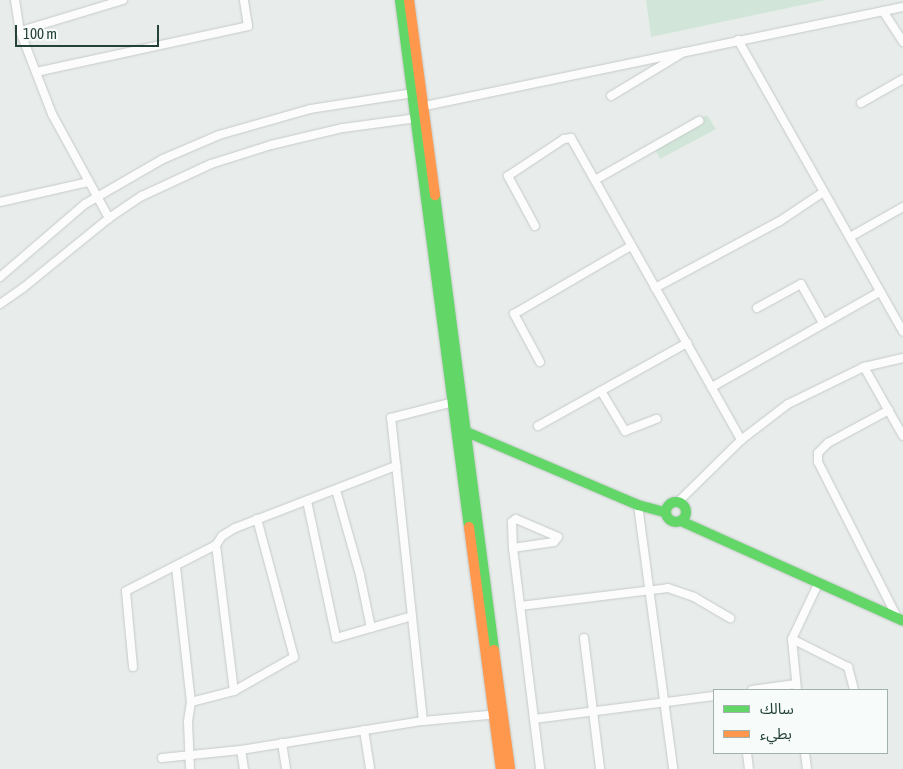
<!DOCTYPE html>
<meta charset="utf-8">
<style>
body{margin:0}
#map{position:relative;width:903px;height:769px;overflow:hidden;background:#e8edeb;font-family:"Asap Condensed","Noto Sans Arabic",sans-serif}
div>[style]{position:absolute}
.green>*{inset:0;background:#d1e6d8}
.roads{filter:drop-shadow(0 0 1px #c5cac8) drop-shadow(0 0 1px #c5cac8)}
.street>*{height:8px;margin:-4px;padding:0 4px;transform-origin:4px;border-radius:4px;background:#fcfcfc}
.fast>*{height:10px;margin:-5px;padding:0 5px;transform-origin:5px;border-radius:5px;background:#63d668}
.fast>.ring{margin:-5px;padding:0;box-sizing:content-box;background:none;border:10px solid #63d668;border-radius:50%}
.slow>*{height:10px;margin:-5px;padding:0 5px;transform-origin:5px;border-radius:5px;background:#ff974d}
span{translate:-50% -50%;white-space:nowrap;text-align:center;line-height:1.15;-webkit-text-stroke:4.5px #f7fbf9;paint-order:stroke}
.legend{position:absolute;left:713px;top:689px;width:175px;height:65px;box-sizing:border-box;background:#f7fbf9;border:1px solid #a3b1ad;margin:0;padding:6px 9px;list-style:none;font-size:15px;color:#24423a}
.legend li{display:flex;align-items:center;gap:10px;height:25px}
.legend b{width:25px;border:1px solid #a3b1ad}
.scale{position:absolute;left:15px;top:25px;width:144px;height:22px;box-sizing:border-box;border:2px solid #24423a;border-top:0;padding-left:6px;font-size:15px;line-height:18px;white-space:nowrap;color:#24423a;-webkit-text-stroke:4px #f7fbf9;paint-order:stroke}
</style>
<div id="map">
<div class="green">
<div style="clip-path:polygon(646px 0,826px 0,651px 37px)"></div>
<div style="clip-path:polygon(707px 115px,716px 129px,660px 159px,653px 145px)"></div>
</div>
<div class="roads">
<div class="street">
<div style="left:15px;top:0;width:31px;rotate:81deg"></div>
<div style="left:123px;top:0;width:108px;rotate:163.2deg"></div>
<div style="left:20px;top:31px;width:89px;rotate:68.9deg"></div>
<div style="left:52px;top:114px;width:119px;rotate:61.3deg"></div>
<div style="left:109px;top:218px;width:40px;rotate:-34deg"></div>
<div style="left:142px;top:196px;width:76px;rotate:-24.9deg"></div>
<div style="left:211px;top:164px;width:63px;rotate:-17.6deg"></div>
<div style="left:271px;top:145px;width:74px;rotate:-13.3deg"></div>
<div style="left:343px;top:128px;width:75px;rotate:-7.7deg"></div>
<div style="left:883px;top:11px;width:37px;rotate:57deg"></div>
<div style="left:738px;top:40px;width:335px;rotate:60.5deg"></div>
<div style="left:36px;top:72px;width:217px;rotate:-12.2deg"></div>
<div style="left:248px;top:26px;width:26px;rotate:-99deg"></div>
<div style="left:611px;top:96px;width:85px;rotate:-31.1deg"></div>
<div style="left:861px;top:103px;width:48px;rotate:-29.7deg"></div>
<div style="left:420px;top:107px;width:493px;rotate:-11.7deg"></div>
<div style="left:595px;top:180px;width:120px;rotate:-29.6deg"></div>
<div style="left:0;top:202px;width:90px;rotate:-12.8deg"></div>
<div style="left:535px;top:226px;width:57px;rotate:-118.4deg"></div>
<div style="left:508px;top:176px;width:67px;rotate:-33.5deg"></div>
<div style="left:564px;top:139px;width:7px;rotate:-8deg"></div>
<div style="left:571px;top:138px;width:347px;rotate:60.6deg"></div>
<div style="left:850px;top:237px;width:61px;rotate:-29.5deg"></div>
<div style="left:0;top:277px;width:112px;rotate:-40.7deg"></div>
<div style="left:85px;top:204px;width:90px;rotate:-30deg"></div>
<div style="left:163px;top:159px;width:61px;rotate:-23.2deg"></div>
<div style="left:219px;top:135px;width:95px;rotate:-15.9deg"></div>
<div style="left:310px;top:109px;width:104px;rotate:-8.8deg"></div>
<div style="left:655px;top:288px;width:142px;rotate:-28.2deg"></div>
<div style="left:780px;top:221px;width:50px;rotate:-33.7deg"></div>
<div style="left:0;top:304px;width:28px;rotate:-35deg"></div>
<div style="left:23px;top:288px;width:111px;rotate:-39.1deg"></div>
<div style="left:757px;top:308px;width:50px;rotate:-28.6deg"></div>
<div style="left:801px;top:284px;width:45px;rotate:60.6deg"></div>
<div style="left:540px;top:362px;width:55px;rotate:-118.4deg"></div>
<div style="left:514px;top:314px;width:135px;rotate:-30.2deg"></div>
<div style="left:864px;top:367px;width:79px;rotate:60.5deg"></div>
<div style="left:712px;top:387px;width:192px;rotate:-29.6deg"></div>
<div style="left:601px;top:391px;width:47px;rotate:59deg"></div>
<div style="left:625px;top:431px;width:34px;rotate:-21deg"></div>
<div style="left:889px;top:410px;width:69px;rotate:151.6deg"></div>
<div style="left:828px;top:443px;width:14px;rotate:135deg"></div>
<div style="left:818px;top:453px;width:9px;rotate:90deg"></div>
<div style="left:818px;top:462px;width:176px;rotate:63deg"></div>
<div style="left:538px;top:426px;width:171px;rotate:-29.1deg"></div>
<div style="left:336px;top:490px;width:88px;rotate:74.2deg"></div>
<div style="left:360px;top:575px;width:54px;rotate:78.3deg"></div>
<div style="left:307px;top:501px;width:140px;rotate:78deg"></div>
<div style="left:336px;top:638px;width:79px;rotate:-16.1deg"></div>
<div style="left:678px;top:502px;width:88px;rotate:-44.5deg"></div>
<div style="left:741px;top:440px;width:59px;rotate:-37.5deg"></div>
<div style="left:788px;top:404px;width:85px;rotate:-26deg"></div>
<div style="left:864px;top:367px;width:40px;rotate:-13deg"></div>
<div style="left:638px;top:505px;width:266px;rotate:82.4deg"></div>
<div style="left:216px;top:545px;width:147px;rotate:83deg"></div>
<div style="left:513px;top:548px;width:41px;rotate:-8.3deg"></div>
<div style="left:554px;top:542px;width:6px;rotate:-51deg"></div>
<div style="left:558px;top:537px;width:46px;rotate:-156.8deg"></div>
<div style="left:516px;top:519px;width:5px;rotate:143deg"></div>
<div style="left:512px;top:522px;width:26px;rotate:88deg"></div>
<div style="left:513px;top:548px;width:223px;rotate:83deg"></div>
<div style="left:176px;top:567px;width:136px;rotate:83.7deg"></div>
<div style="left:191px;top:702px;width:20px;rotate:99deg"></div>
<div style="left:188px;top:722px;width:47px;rotate:87.6deg"></div>
<div style="left:520px;top:606px;width:149px;rotate:-6.9deg"></div>
<div style="left:668px;top:588px;width:28px;rotate:19deg"></div>
<div style="left:694px;top:597px;width:42px;rotate:30.3deg"></div>
<div style="left:584px;top:638px;width:132px;rotate:83deg"></div>
<div style="left:792px;top:639px;width:63px;rotate:26.6deg"></div>
<div style="left:848px;top:667px;width:24px;rotate:75deg"></div>
<div style="left:133px;top:667px;width:76px;rotate:-95.3deg"></div>
<div style="left:126px;top:591px;width:101px;rotate:-27.1deg"></div>
<div style="left:216px;top:545px;width:11px;rotate:-56deg"></div>
<div style="left:222px;top:536px;width:15px;rotate:-32deg"></div>
<div style="left:235px;top:528px;width:173px;rotate:-21.1deg"></div>
<div style="left:752px;top:690px;width:44px;rotate:-7.8deg"></div>
<div style="left:797px;top:690px;width:51px;rotate:-95.6deg"></div>
<div style="left:792px;top:639px;width:61px;rotate:-64.7deg"></div>
<div style="left:191px;top:702px;width:44px;rotate:-14.3deg"></div>
<div style="left:234px;top:691px;width:69px;rotate:-29.5deg"></div>
<div style="left:294px;top:657px;width:143px;rotate:-105deg"></div>
<div style="left:534px;top:719px;width:181px;rotate:-7.3deg"></div>
<div style="left:423px;top:721px;width:305px;rotate:-96deg"></div>
<div style="left:391px;top:418px;width:65px;rotate:-14.3deg"></div>
<div style="left:364px;top:730px;width:39px;rotate:81deg"></div>
<div style="left:282px;top:743px;width:26px;rotate:81deg"></div>
<div style="left:241px;top:750px;width:19px;rotate:81deg"></div>
<div style="left:747px;top:753px;width:16px;rotate:83deg"></div>
<div style="left:805px;top:753px;width:16px;rotate:83deg"></div>
<div style="left:162px;top:758px;width:79px;rotate:-5.8deg"></div>
<div style="left:241px;top:750px;width:184px;rotate:-9.1deg"></div>
<div style="left:423px;top:721px;width:76px;rotate:-5.3deg"></div>
</div>
<div class="fast">
<div style="left:400px;top:0;width:531px;rotate:82.54deg"></div>
<div style="left:435px;top:195px;width:459px;rotate:82.6deg"></div>
<div style="left:462px;top:430px;width:191px;rotate:23.1deg"></div>
<div style="left:638px;top:505px;width:28px;rotate:15deg"></div>
<div class="ring" style="left:666px;top:502px;width:10px;height:10px"></div>
<div style="left:681px;top:521px;width:243px;rotate:24.2deg"></div>
</div>
<div class="slow">
<div style="left:409px;top:0;width:197px;rotate:82.4deg"></div>
<div style="left:469px;top:527px;width:244px;rotate:82.5deg"></div>
<div style="left:494px;top:650px;width:120px;rotate:82.3deg"></div>
</div>
</div>
<ul class="legend">
<li><b style="height:6px;background:#63d668"></b>سالك</li>
<li><b style="height:6px;background:#ff974d"></b>بطيء</li>
</ul>
<div class="scale">100 m</div>
</div>
